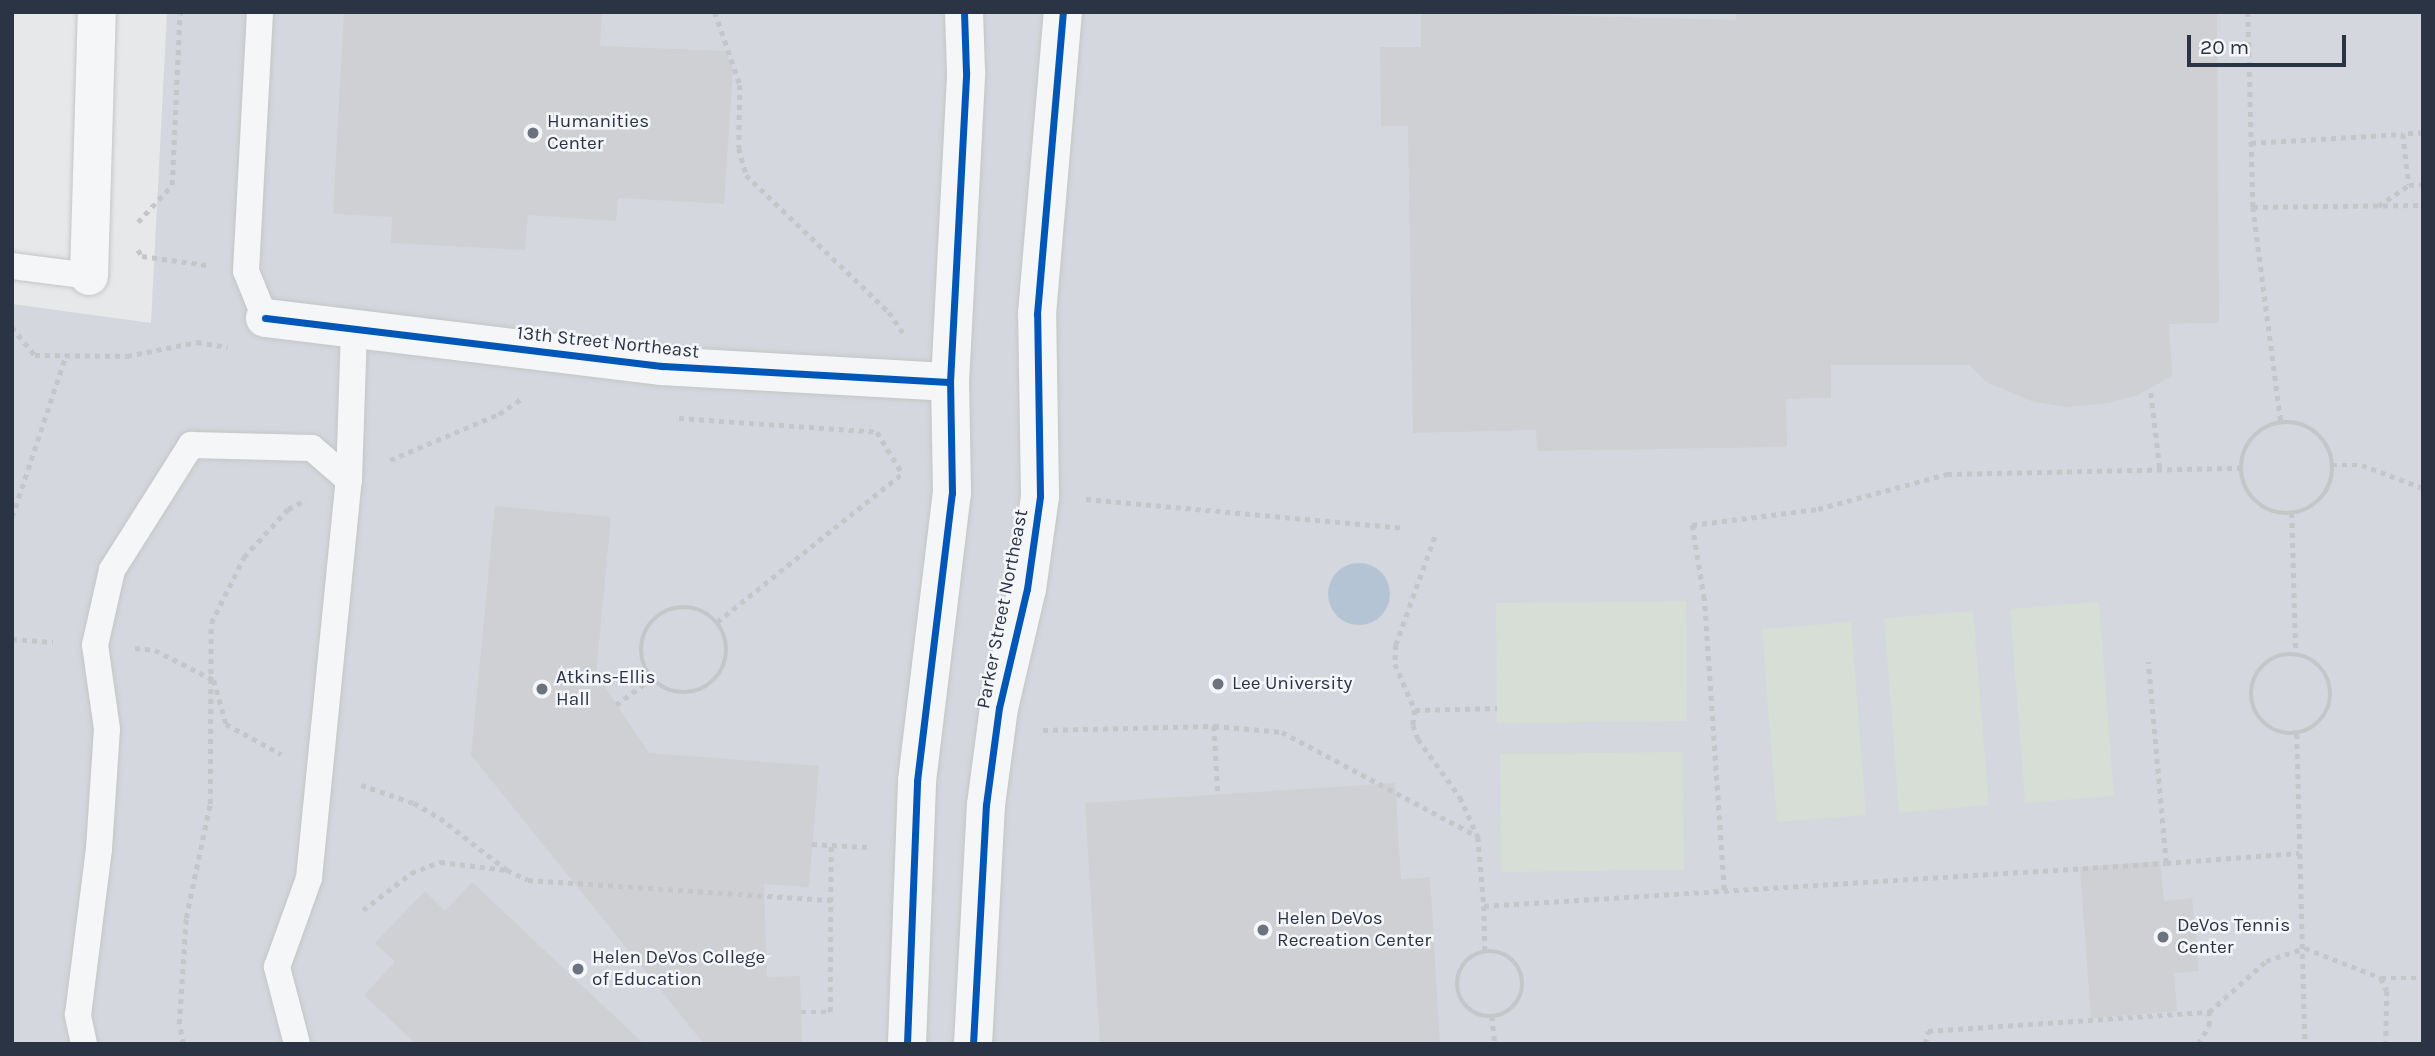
<!DOCTYPE html>
<style>
body{margin:0}
#map{position:relative;width:2435px;height:1056px;overflow:hidden;background:#e6e8ea;font-family:Karla,sans-serif}
div>[style]{position:absolute}
.built>*{inset:0;background:#d4d7dd}
.green>*{inset:0;background:#d6ded6}
.water>*{inset:0;background:#b4c4d5}
.round{border-radius:50%}
.building>*{inset:0;background:#ced0d3}
.path>*{height:4.5px;margin-top:-2.25px;transform-origin:0;background:repeating-linear-gradient(90deg,#c5c6ca 0 5px,transparent 0 10px)}
.path>.ring{margin:-2.25px;padding:0;box-sizing:content-box;background:none;border:4.5px solid #c5c6ca;border-radius:50%}
.roads{filter:drop-shadow(0 0 2px #c4c6c8) drop-shadow(0 0 2px #c4c6c8)}
.service>*{height:26px;margin:-13px;padding:0 13px;transform-origin:13px;border-radius:13px;background:#f5f6f7}
.minor>*{height:38px;margin:-19px;padding:0 19px;transform-origin:19px;border-radius:19px;background:#f5f6f7}
.cycleway>*{height:7px;margin:-3.5px;padding:0 3.5px;transform-origin:3.5px;border-radius:3.5px;background:#0057b8}
.dots>*{width:19px;height:19px;translate:-50% -50%;box-sizing:border-box;border:4px solid #f4f6f9;border-radius:50%}
span{translate:-50% -50%;white-space:nowrap;text-align:center;line-height:1.15;-webkit-text-stroke:5px #f4f6f9;paint-order:stroke}
.poi-label{font-size:19px;color:#2b3445}
.left{translate:0 -50%;text-align:left}
.street-label{font-size:19px;color:#2b3445}
.frame{position:absolute;inset:0;border:14px solid #2b3445;pointer-events:none}
.scale{position:absolute;left:2187px;top:35px;width:159px;height:32px;box-sizing:border-box;border:4px solid #2b3445;border-top:0;padding-left:9px;font-size:21px;line-height:24px;white-space:nowrap;color:#2b3445;-webkit-text-stroke:5px #f4f6f9;paint-order:stroke}
</style>
<div id="map">
<div class="built">
<div style="clip-path:polygon(167px 12px,2423px 12px,2423px 1044px,12px 1044px,12px 304px,151px 323px)"></div>
</div>
<div class="green">
<div style="clip-path:polygon(1686px 601px,1687px 721px,1497px 723px,1496px 603px)"></div>
<div style="clip-path:polygon(2099px 602px,2114px 796px,2025px 803px,2010px 609px)"></div>
<div style="clip-path:polygon(1973px 611px,1989px 805px,1899px 813px,1884px 618px)"></div>
<div style="clip-path:polygon(1851px 622px,1866px 815px,1777px 822px,1762px 629px)"></div>
<div style="clip-path:polygon(1683px 752px,1684px 870px,1501px 872px,1500px 754px)"></div>
</div>
<div class="water">
<div class="round" style="left:1328px;top:563px;width:62px;height:62px"></div>
</div>
<div class="building">
<div style="clip-path:polygon(344px 12px,602px 12px,600px 46px,725px 51px,733px 69px,724px 204px,618px 198px,616px 221px,528px 215px,525px 250px,391px 243px,392px 217px,333px 214px)"></div>
<div style="clip-path:polygon(1421px 12px,1736px 20px,1736px 12px,2217px 12px,2219px 323px,2169px 324px,2172px 376px,2138px 395px,2109px 403px,2069px 407px,2034px 402px,1986px 382px,1969px 365px,1831px 365px,1831px 398px,1786px 399px,1787px 447px,1537px 451px,1536px 430px,1413px 433px,1408px 126px,1381px 126px,1380px 47px,1421px 47px)"></div>
<div style="clip-path:polygon(495px 506px,611px 517px,596px 674px,649px 753px,819px 766px,809px 887px,764px 884px,767px 977px,800px 976px,802px 1044px,704px 1044px,471px 755px)"></div>
<div style="clip-path:polygon(1395px 783px,1401px 879px,1430px 877px,1440px 1044px,1100px 1044px,1085px 803px)"></div>
<div style="clip-path:polygon(2160px 861px,2164px 901px,2192px 898px,2199px 971px,2174px 973px,2177px 1011px,2091px 1018px,2080px 867px)"></div>
<div style="clip-path:polygon(472px 882px,644px 1044px,416px 1044px,364px 995px,395px 962px,375px 943px,425px 891px,445px 911px)"></div>
</div>
<div class="path">
<div style="left:715px;top:12px;width:77px;rotate:71.1deg"></div>
<div style="left:740px;top:85px;width:63px;rotate:90.9deg"></div>
<div style="left:739px;top:148px;width:28px;rotate:75deg"></div>
<div style="left:746px;top:175px;width:198px;rotate:43.8deg"></div>
<div style="left:889px;top:312px;width:25px;rotate:56deg"></div>
<div style="left:2248px;top:12px;width:195px;rotate:88.5deg"></div>
<div style="left:2253px;top:207px;width:170px;rotate:-0.7deg"></div>
<div style="left:2423px;top:133px;width:20px;rotate:177deg"></div>
<div style="left:2403px;top:134px;width:51px;rotate:83.3deg"></div>
<div style="left:2409px;top:185px;width:14px;rotate:-4deg"></div>
<div style="left:2251px;top:143px;width:152px;rotate:-3.4deg"></div>
<div style="left:2378px;top:206px;width:37px;rotate:-34deg"></div>
<div style="left:2253px;top:207px;width:217px;rotate:82.6deg"></div>
<div style="left:138px;top:222px;width:50px;rotate:-47.4deg"></div>
<div style="left:172px;top:185px;width:173px;rotate:-87.4deg"></div>
<div style="left:138px;top:250px;width:7px;rotate:56deg"></div>
<div style="left:142px;top:256px;width:65px;rotate:8deg"></div>
<div style="left:12px;top:327px;width:36px;rotate:51deg"></div>
<div style="left:35px;top:355px;width:92px;rotate:0.6deg"></div>
<div style="left:127px;top:356px;width:71px;rotate:-11.3deg"></div>
<div style="left:197px;top:342px;width:31px;rotate:9deg"></div>
<div style="left:2151px;top:393px;width:77px;rotate:83.2deg"></div>
<div style="left:679px;top:418px;width:198px;rotate:4deg"></div>
<div style="left:877px;top:432px;width:48px;rotate:58.6deg"></div>
<div class="ring" style="left:2241px;top:422px;width:87.5px;height:87.5px"></div>
<div style="left:390px;top:460px;width:118px;rotate:-22.9deg"></div>
<div style="left:499px;top:414px;width:30px;rotate:-34deg"></div>
<div style="left:2332px;top:465px;width:30px"></div>
<div style="left:2362px;top:465px;width:65px;rotate:20.7deg"></div>
<div style="left:1086px;top:499px;width:320px;rotate:5.2deg"></div>
<div style="left:2292px;top:513px;width:142px;rotate:88.4deg"></div>
<div style="left:12px;top:517px;width:171px;rotate:-71.6deg"></div>
<div style="left:1435px;top:537px;width:115px;rotate:109.9deg"></div>
<div style="left:1396px;top:645px;width:19px;rotate:93deg"></div>
<div style="left:1395px;top:664px;width:50px;rotate:66.5deg"></div>
<div style="left:1415px;top:710px;width:15px;rotate:98deg"></div>
<div style="left:1413px;top:725px;width:15px;rotate:70deg"></div>
<div style="left:1418px;top:739px;width:72px;rotate:54.1deg"></div>
<div style="left:1460px;top:797px;width:44px;rotate:65.8deg"></div>
<div style="left:1478px;top:837px;width:69px;rotate:85deg"></div>
<div style="left:1484px;top:906px;width:683px;rotate:-3.61deg"></div>
<div style="left:2166px;top:863px;width:202px;rotate:-95.1deg"></div>
<div class="ring" style="left:641px;top:607px;width:81.5px;height:81.5px"></div>
<div style="left:717px;top:622px;width:238px;rotate:-38.7deg"></div>
<div style="left:12px;top:639px;width:41px;rotate:4.2deg"></div>
<div style="left:135px;top:648px;width:20px;rotate:6deg"></div>
<div style="left:155px;top:650px;width:66px;rotate:27deg"></div>
<div style="left:214px;top:680px;width:46px;rotate:74.7deg"></div>
<div style="left:226px;top:724px;width:63px;rotate:28.6deg"></div>
<div class="ring" style="left:2251px;top:654px;width:75.5px;height:75.5px"></div>
<div style="left:616px;top:705px;width:45px;rotate:-36.9deg"></div>
<div style="left:1415px;top:710px;width:82px;rotate:-1.4deg"></div>
<div style="left:1214px;top:726px;width:68px;rotate:86.6deg"></div>
<div style="left:1043px;top:730px;width:171px;rotate:-1.3deg"></div>
<div style="left:1214px;top:726px;width:68px;rotate:5deg"></div>
<div style="left:1282px;top:732px;width:221px;rotate:28.1deg"></div>
<div style="left:2297px;top:734px;width:310px;rotate:88.5deg"></div>
<div style="left:361px;top:785px;width:56px;rotate:18.8deg"></div>
<div style="left:414px;top:803px;width:30px;rotate:30deg"></div>
<div style="left:440px;top:818px;width:85px;rotate:37.8deg"></div>
<div style="left:812px;top:844px;width:55px;rotate:3.1deg"></div>
<div style="left:2166px;top:863px;width:134px;rotate:-4.3deg"></div>
<div style="left:1724px;top:890px;width:292px;rotate:-93.9deg"></div>
<div style="left:1704px;top:599px;width:75px;rotate:-99.2deg"></div>
<div style="left:1692px;top:525px;width:127px;rotate:-7.2deg"></div>
<div style="left:1818px;top:509px;width:134px;rotate:-15.2deg"></div>
<div style="left:1947px;top:474px;width:293px;rotate:-1.2deg"></div>
<div style="left:1484px;top:906px;width:45px;rotate:88.7deg"></div>
<div style="left:363px;top:910px;width:61px;rotate:-37.6deg"></div>
<div style="left:411px;top:873px;width:31px;rotate:-21deg"></div>
<div style="left:440px;top:862px;width:67px;rotate:6.8deg"></div>
<div style="left:507px;top:870px;width:23px;rotate:25deg"></div>
<div style="left:528px;top:880px;width:304px;rotate:3.8deg"></div>
<div class="ring" style="left:1457px;top:951px;width:61.5px;height:61.5px"></div>
<div style="left:2381px;top:978px;width:14px;rotate:65deg"></div>
<div style="left:2387px;top:991px;width:53px;rotate:91.1deg"></div>
<div style="left:801px;top:1012px;width:29px"></div>
<div style="left:830px;top:1012px;width:167px;rotate:-89.7deg"></div>
<div style="left:1492px;top:1016px;width:28px;rotate:84deg"></div>
<div style="left:183px;top:1044px;width:20px;rotate:-101deg"></div>
<div style="left:179px;top:1024px;width:106px;rotate:-86.2deg"></div>
<div style="left:186px;top:918px;width:116px;rotate:-78.1deg"></div>
<div style="left:210px;top:804px;width:181px;rotate:-89.7deg"></div>
<div style="left:211px;top:623px;width:74px;rotate:-63.4deg"></div>
<div style="left:244px;top:557px;width:65px;rotate:-47.5deg"></div>
<div style="left:288px;top:509px;width:20px;rotate:-27deg"></div>
<div style="left:1925px;top:1044px;width:13px;rotate:-77deg"></div>
<div style="left:1928px;top:1031px;width:282px;rotate:-3.9deg"></div>
<div style="left:2209px;top:1012px;width:76px;rotate:-41.8deg"></div>
<div style="left:2266px;top:961px;width:41px;rotate:-18.4deg"></div>
<div style="left:2305px;top:948px;width:82px;rotate:21.5deg"></div>
<div style="left:2381px;top:978px;width:42px"></div>
<div style="left:2198px;top:1044px;width:21px;rotate:-59deg"></div>
<div style="left:2209px;top:1026px;width:14px;rotate:-90deg"></div>
</div>
<div class="roads">
<div class="service">
<div style="left:260px;top:12px;width:259px;rotate:93.1deg"></div>
<div style="left:246px;top:271px;width:51px;rotate:68deg"></div>
<div style="left:12px;top:266px;width:78px;rotate:7.4deg"></div>
<div style="left:84px;top:1044px;width:30px;rotate:-102deg"></div>
<div style="left:78px;top:1015px;width:167px;rotate:-82.8deg"></div>
<div style="left:99px;top:849px;width:120px;rotate:-86.2deg"></div>
<div style="left:107px;top:729px;width:85px;rotate:-98.1deg"></div>
<div style="left:95px;top:645px;width:77px;rotate:-77.2deg"></div>
<div style="left:112px;top:570px;width:148px;rotate:-57.7deg"></div>
<div style="left:191px;top:445px;width:121px;rotate:1.4deg"></div>
<div style="left:312px;top:448px;width:49px;rotate:40.9deg"></div>
<div style="left:297px;top:1044px;width:80px;rotate:-104.6deg"></div>
<div style="left:277px;top:967px;width:95px;rotate:-70.2deg"></div>
<div style="left:309px;top:878px;width:400px;rotate:-84.3deg"></div>
<div style="left:349px;top:480px;width:150px;rotate:-88.1deg"></div>
</div>
<div class="minor">
<div style="left:89px;top:276px;width:264px;rotate:-88.3deg"></div>
<div style="left:265px;top:318px;width:400px;rotate:6.9deg"></div>
<div style="left:662px;top:366px;width:288px;rotate:3.2deg"></div>
<div style="left:907px;top:1044px;width:263px;rotate:-87.8deg"></div>
<div style="left:917px;top:781px;width:290px;rotate:-83.1deg"></div>
<div style="left:952px;top:493px;width:111px;rotate:-91deg"></div>
<div style="left:950px;top:382px;width:310px;rotate:-87deg"></div>
<div style="left:966px;top:72px;width:60px;rotate:-91.9deg"></div>
<div style="left:973px;top:1044px;width:239px;rotate:-86.9deg"></div>
<div style="left:986px;top:805px;width:98px;rotate:-82.4deg"></div>
<div style="left:999px;top:708px;width:122px;rotate:-76.8deg"></div>
<div style="left:1027px;top:589px;width:94px;rotate:-82deg"></div>
<div style="left:1040px;top:496px;width:182px;rotate:-90.9deg"></div>
<div style="left:1037px;top:314px;width:303px;rotate:-85.1deg"></div>
</div>
</div>
<div class="cycleway">
<div style="left:265px;top:318px;width:400px;rotate:6.9deg"></div>
<div style="left:662px;top:366px;width:288px;rotate:3.2deg"></div>
<div style="left:907px;top:1044px;width:263px;rotate:-87.8deg"></div>
<div style="left:917px;top:781px;width:290px;rotate:-83.1deg"></div>
<div style="left:952px;top:493px;width:111px;rotate:-91deg"></div>
<div style="left:950px;top:382px;width:310px;rotate:-87deg"></div>
<div style="left:966px;top:72px;width:60px;rotate:-91.9deg"></div>
<div style="left:973px;top:1044px;width:239px;rotate:-86.9deg"></div>
<div style="left:986px;top:805px;width:98px;rotate:-82.4deg"></div>
<div style="left:999px;top:708px;width:122px;rotate:-76.8deg"></div>
<div style="left:1027px;top:589px;width:94px;rotate:-82deg"></div>
<div style="left:1040px;top:496px;width:182px;rotate:-90.9deg"></div>
<div style="left:1037px;top:314px;width:303px;rotate:-85.1deg"></div>
</div>
<div class="dots">
<div style="left:533px;top:133px;background:#6c737f"></div>
<div style="left:1218px;top:684px;background:#6c737f"></div>
<div style="left:542px;top:689px;background:#6c737f"></div>
<div style="left:1263px;top:930px;background:#6c737f"></div>
<div style="left:2163px;top:937px;background:#6c737f"></div>
<div style="left:578px;top:969px;background:#6c737f"></div>
</div>
<div class="poi-label">
<span class="left" style="left:547px;top:133px">Humanities<br>Center</span>
<span class="left" style="left:556px;top:689px">Atkins-Ellis<br>Hall</span>
<span class="left" style="left:1232px;top:684px">Lee University</span>
<span class="left" style="left:1277px;top:930px">Helen DeVos<br>Recreation Center</span>
<span class="left" style="left:2177px;top:937px">DeVos Tennis<br>Center</span>
<span class="left" style="left:592px;top:969px">Helen DeVos College<br>of Education</span>
</div>
<div class="street-label">
<span style="left:608px;top:343px;rotate:6deg">13th Street Northeast</span>
<span style="left:1003px;top:609px;rotate:-79deg">Parker Street Northeast</span>
</div>
<div class="frame"></div>
<div class="scale">20 m</div>
</div>
